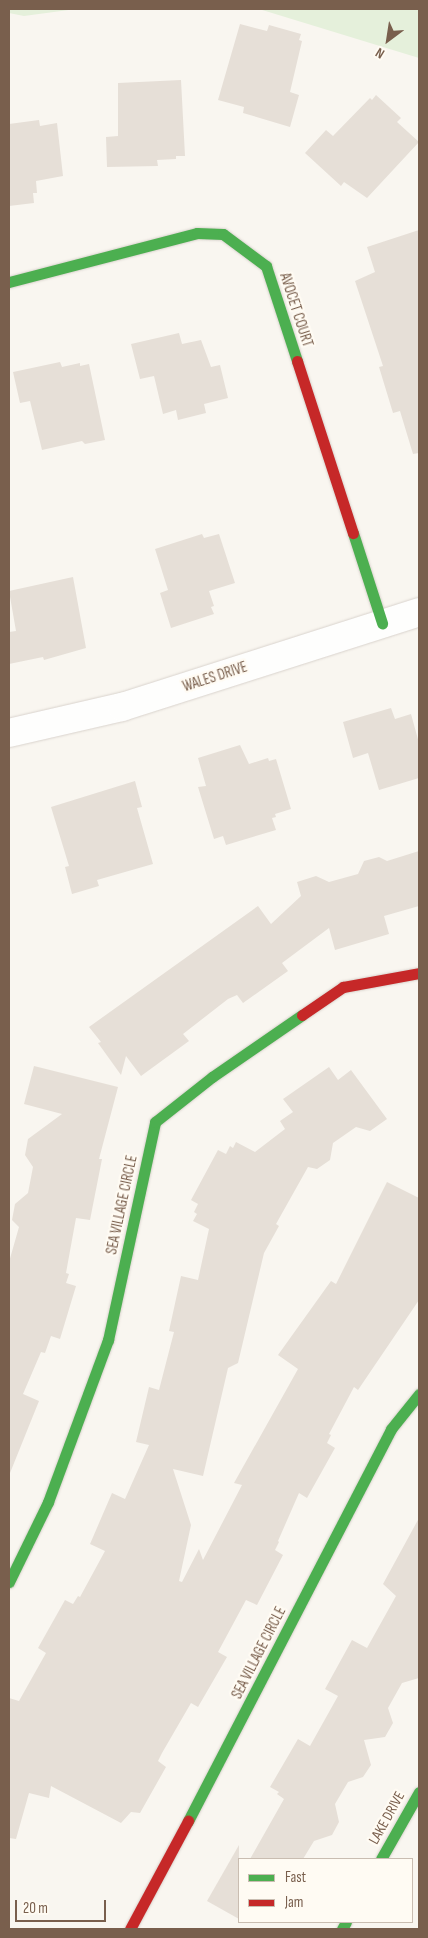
<!DOCTYPE html>
<style>
body{margin:0}
#map{position:relative;width:428px;height:1938px;overflow:hidden;background:#f9f6f0;font-family:"Sofia Sans Condensed",sans-serif}
div>[style]{position:absolute}
.green>*{inset:0;background:#e5f0db}
.building>*{inset:0;background:#e6dfd7}
.roads{filter:drop-shadow(0 0 1px #d9d3cd) drop-shadow(0 0 1px #d9d3cd)}
.street>*{height:28px;margin:-14px;padding:0 14px;transform-origin:14px;border-radius:14px;background:#fefefd}
.fast>*{height:11px;margin:-5.5px;padding:0 5.5px;transform-origin:5.5px;border-radius:5.5px;background:#4caf50}
.jam>*{height:11px;margin:-5.5px;padding:0 5.5px;transform-origin:5.5px;border-radius:5.5px;background:#c62828}
span{translate:-50% -50%;white-space:nowrap;text-align:center;line-height:1.15;-webkit-text-stroke:4.5px #fffbf3;paint-order:stroke}
.street-label{font-size:15px;color:#795f4d}
.frame{position:absolute;inset:0;border:10px solid #795f4d;pointer-events:none}
.legend{position:absolute;left:238px;top:1858px;width:175px;height:65px;box-sizing:border-box;background:#fffbf3;border:1px solid #c9bdb1;margin:0;padding:6px 9px;list-style:none;font-size:15px;color:#795f4d}
.legend li{display:flex;align-items:center;gap:10px;height:25px}
.legend b{width:25px;border:1px solid #c9bdb1}
.north{position:absolute;left:363px;top:15px;width:50px;height:50px;-webkit-text-stroke:4px #fffbf3;paint-order:stroke;rotate:211deg;font-size:14px;font-weight:700;line-height:20px;text-align:center;color:#795f4d}
.north::after{content:'';display:block;margin:auto;width:18px;height:22px;background:#795f4d;clip-path:polygon(50% 0,100% 100%,50% 72%,0 100%)}
.scale{position:absolute;left:15px;top:1900px;width:91px;height:22px;box-sizing:border-box;border:2px solid #795f4d;border-top:0;padding-left:6px;font-size:15px;line-height:18px;white-space:nowrap;color:#795f4d;-webkit-text-stroke:4px #fffbf3;paint-order:stroke}
</style>
<div id="map">
<div class="green">
<div style="clip-path:polygon(9px 9px,76px 9px,24px 16px,9px 13px)"></div>
<div style="clip-path:polygon(259px 9px,419px 9px,419px 58px)"></div>
</div>
<div class="building">
<div style="clip-path:polygon(240px 24px,267px 31px,269px 25px,301px 34px,299px 40px,302px 41px,290px 92px,299px 95px,290px 127px,243px 113px,244px 107px,218px 100px)"></div>
<div style="clip-path:polygon(181px 80px,185px 156px,176px 156px,176px 159px,157px 160px,158px 166px,107px 167px,106px 137px,118px 136px,118px 83px)"></div>
<div style="clip-path:polygon(376px 95px,401px 118px,397px 122px,419px 142px,367px 198px,344px 182px,341px 186px,305px 153px,326px 130px,333px 136px,370px 98px,372px 100px)"></div>
<div style="clip-path:polygon(39px 120px,40px 126px,57px 123px,63px 176px,36px 181px,37px 193px,33px 193px,34px 203px,9px 206px,9px 124px)"></div>
<div style="clip-path:polygon(419px 230px,419px 453px,413px 454px,400px 411px,393px 413px,379px 367px,383px 366px,355px 281px,375px 272px,367px 247px)"></div>
<div style="clip-path:polygon(179px 333px,182px 344px,201px 340px,211px 367px,220px 365px,228px 398px,204px 404px,206px 413px,178px 420px,176px 410px,163px 414px,154px 376px,140px 379px,131px 344px)"></div>
<div style="clip-path:polygon(60px 362px,62px 367px,80px 363px,80px 366px,89px 364px,105px 440px,85px 444px,82px 441px,42px 450px,30px 401px,20px 403px,13px 372px)"></div>
<div style="clip-path:polygon(202px 534px,204px 538px,219px 534px,235px 583px,209px 591px,214px 606px,211px 607px,214px 614px,171px 628px,160px 593px,168px 590px,155px 549px)"></div>
<div style="clip-path:polygon(73px 577px,86px 648px,44px 660px,43px 657px,9px 664px,9px 632px,16px 631px,9px 591px)"></div>
<div style="clip-path:polygon(391px 708px,395px 719px,411px 714px,419px 743px,419px 778px,379px 790px,368px 753px,353px 758px,343px 722px)"></div>
<div style="clip-path:polygon(240px 745px,249px 764px,268px 758px,269px 761px,276px 759px,291px 809px,275px 814px,276px 817px,272px 818px,276px 830px,226px 845px,223px 836px,214px 839px,198px 787px,206px 786px,198px 758px)"></div>
<div style="clip-path:polygon(135px 781px,142px 807px,137px 808px,153px 864px,97px 880px,99px 886px,72px 894px,65px 867px,69px 866px,51px 807px)"></div>
<div style="clip-path:polygon(419px 851px,419px 906px,384px 916px,389px 934px,335px 950px,329px 928px,282px 963px,288px 971px,243px 1003px,237px 995px,228px 999px,183px 1034px,189px 1041px,141px 1076px,126px 1056px,121px 1075px,98px 1043px,101px 1042px,89px 1027px,258px 906px,271px 924px,301px 896px,297px 882px,316px 876px,329px 882px,358px 874px,364px 861px,379px 857px,387px 861px)"></div>
<div style="clip-path:polygon(34px 1066px,118px 1087px,99px 1159px,102px 1159px,90px 1220px,76px 1218px,66px 1273px,69px 1274px,66px 1283px,76px 1286px,60px 1339px,51px 1336px,45px 1353px,41px 1352px,23px 1394px,39px 1401px,10px 1473px,9px 1262px,19px 1227px,12px 1220px,15px 1204px,28px 1193px,33px 1167px,25px 1155px,28px 1139px,62px 1114px,24px 1104px)"></div>
<div style="clip-path:polygon(329px 1067px,338px 1080px,351px 1070px,387px 1119px,370px 1131px,356px 1127px,333px 1143px,330px 1160px,317px 1169px,308px 1167px,276px 1224px,279px 1226px,264px 1253px,238px 1363px,228px 1368px,203px 1476px,173px 1469px,191px 1525px,179px 1581px,182px 1582px,199px 1549px,203px 1560px,242px 1485px,234px 1483px,298px 1369px,278px 1355px,331px 1281px,336px 1284px,387px 1182px,419px 1198px,419px 1300px,358px 1390px,354px 1387px,329px 1434px,331px 1435px,327px 1443px,335px 1448px,307px 1498px,299px 1493px,278px 1541px,279px 1542px,275px 1550px,283px 1555px,257px 1605px,246px 1600px,218px 1652px,227px 1657px,198px 1707px,191px 1703px,162px 1753px,158px 1761px,166px 1767px,140px 1813px,131px 1812px,121px 1823px,51px 1786px,49px 1798px,29px 1793px,16px 1839px,9px 1838px,9px 1698px,19px 1701px,46px 1653px,38px 1648px,65px 1600px,73px 1604px,78px 1596px,80px 1597px,105px 1551px,90px 1544px,112px 1493px,125px 1499px,149px 1445px,136px 1442px,149px 1387px,159px 1390px,174px 1332px,169px 1331px,181px 1276px,198px 1280px,209px 1229px,193px 1221px,197px 1214px,194px 1212px,198px 1204px,191px 1200px,218px 1150px,226px 1154px,230px 1146px,233px 1148px,236px 1142px,255px 1152px,285px 1129px,280px 1121px,293px 1112px,283px 1099px)"></div>
<div style="clip-path:polygon(419px 1518px,419px 1678px,402px 1683px,388px 1708px,393px 1723px,385px 1737px,364px 1740px,371px 1765px,363px 1777px,348px 1782px,335px 1804px,339px 1822px,332px 1835px,314px 1841px,303px 1859px,250px 1859px,284px 1799px,277px 1794px,279px 1792px,270px 1787px,298px 1739px,310px 1746px,338px 1696px,325px 1689px,352px 1640px,367px 1648px,396px 1596px,383px 1584px)"></div>
<div style="clip-path:polygon(239px 1845px,239px 1919px,207px 1901px)"></div>
</div>
<div class="roads">
<div class="street">
<div style="left:9px;top:733px;width:116px;rotate:-13deg"></div>
<div style="left:122px;top:707px;width:312px;rotate:-17.7deg"></div>
</div>
<div class="fast">
<div style="left:9px;top:282px;width:194px;rotate:-14.6deg"></div>
<div style="left:197px;top:233px;width:26px;rotate:2deg"></div>
<div style="left:223px;top:234px;width:54px;rotate:36.7deg"></div>
<div style="left:266px;top:266px;width:100px;rotate:71.9deg"></div>
<div style="left:353px;top:533px;width:95px;rotate:72.1deg"></div>
<div style="left:9px;top:1582px;width:89px;rotate:-64deg"></div>
<div style="left:48px;top:1502px;width:173px;rotate:-69.7deg"></div>
<div style="left:108px;top:1340px;width:223px;rotate:-77.8deg"></div>
<div style="left:155px;top:1122px;width:73px;rotate:-38.3deg"></div>
<div style="left:212px;top:1077px;width:109px;rotate:-34.6deg"></div>
<div style="left:188px;top:1821px;width:441px;rotate:-62.6deg"></div>
<div style="left:391px;top:1429px;width:45px;rotate:-51.3deg"></div>
<div style="left:381px;top:1859px;width:77px;rotate:-60.4deg"></div>
<div style="left:342px;top:1929px;width:8px;rotate:-60deg"></div>
</div>
<div class="jam">
<div style="left:297px;top:361px;width:181px;rotate:72deg"></div>
<div style="left:302px;top:1015px;width:50px;rotate:-34.3deg"></div>
<div style="left:343px;top:987px;width:77px;rotate:-10.4deg"></div>
<div style="left:130px;top:1929px;width:123px;rotate:-61.8deg"></div>
</div>
</div>
<div class="street-label">
<span style="left:296px;top:310px;rotate:72deg">AVOCET COURT</span>
<span style="left:215px;top:677px;rotate:-18deg">WALES DRIVE</span>
<span style="left:122px;top:1205px;rotate:-78deg">SEA VILLAGE CIRCLE</span>
<span style="left:259px;top:1653px;rotate:-63deg">SEA VILLAGE CIRCLE</span>
<span style="left:387px;top:1818px;rotate:-61deg">LAKE DRIVE</span>
</div>
<div class="frame"></div>
<ul class="legend">
<li><b style="height:6px;background:#4caf50"></b>Fast</li>
<li><b style="height:6px;background:#c62828"></b>Jam</li>
</ul>
<div class="north">N</div>
<div class="scale">20 m</div>
</div>
